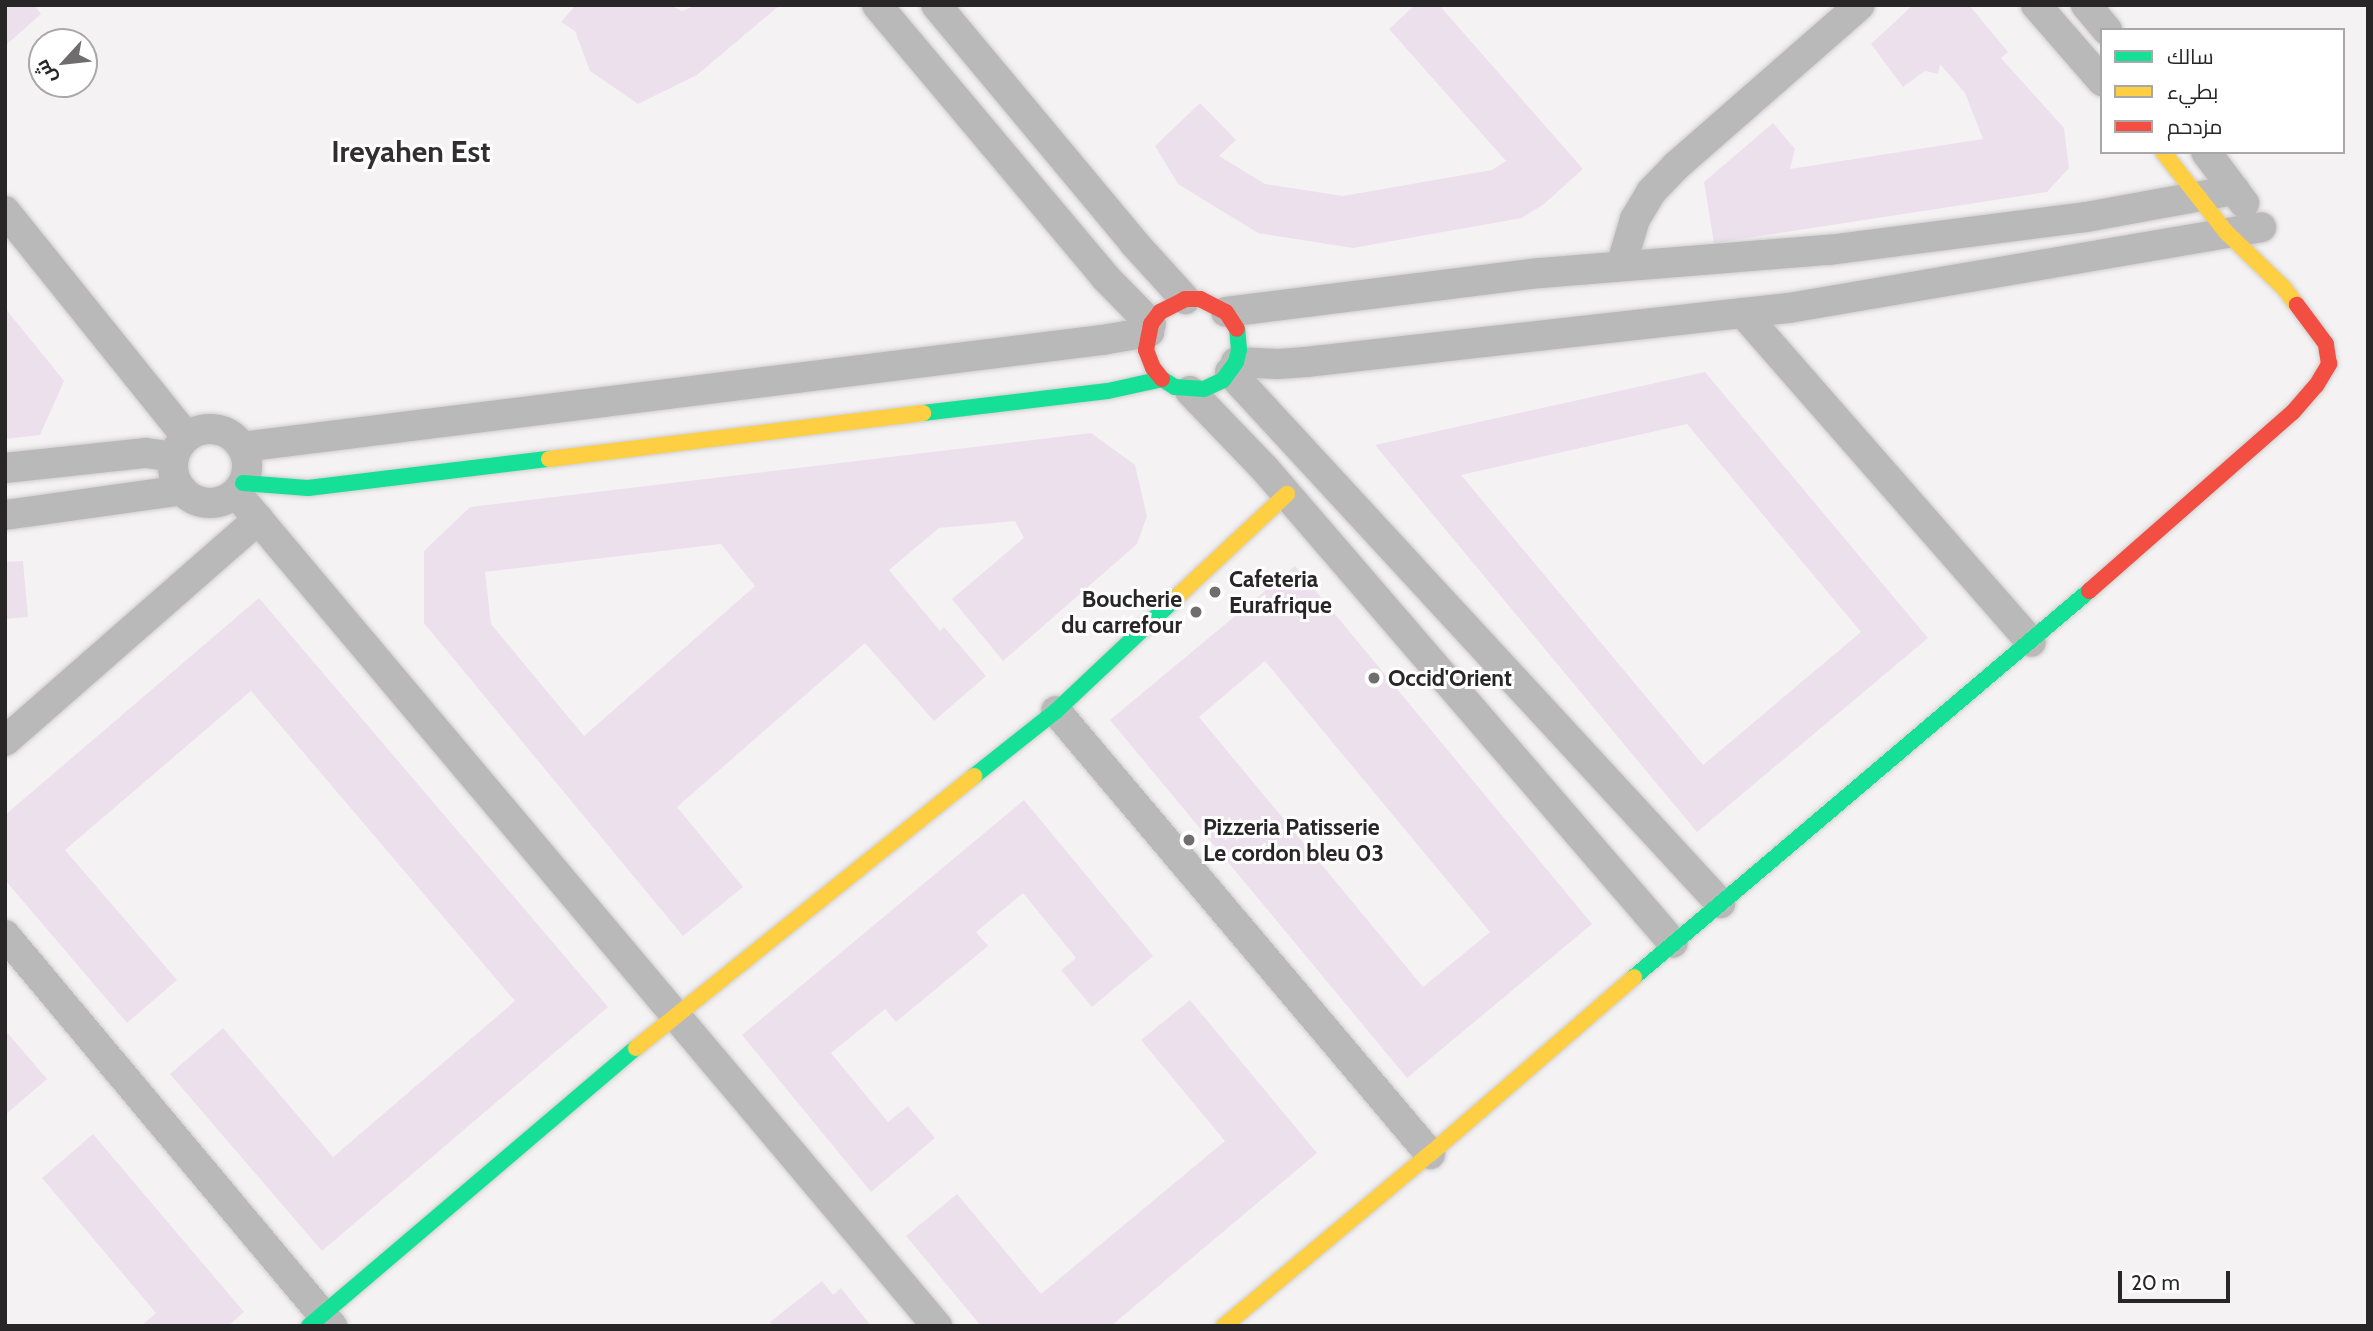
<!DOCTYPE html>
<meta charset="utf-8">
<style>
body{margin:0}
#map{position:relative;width:2373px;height:1331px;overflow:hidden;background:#f5f2f3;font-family:Cabin,Cairo,sans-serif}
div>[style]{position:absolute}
.building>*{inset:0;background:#ede0ed}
.roads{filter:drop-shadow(0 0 2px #cfcece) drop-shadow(0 0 2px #cfcece)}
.street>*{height:30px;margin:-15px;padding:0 15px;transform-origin:15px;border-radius:15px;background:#bab9b9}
.street>.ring{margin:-15px;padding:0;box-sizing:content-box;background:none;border:30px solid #bab9b9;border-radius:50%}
.fast>*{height:16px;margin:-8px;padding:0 8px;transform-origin:8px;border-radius:8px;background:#16e098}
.slow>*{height:16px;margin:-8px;padding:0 8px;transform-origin:8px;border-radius:8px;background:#ffcf43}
.jam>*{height:16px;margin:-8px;padding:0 8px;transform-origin:8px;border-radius:8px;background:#f24e42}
.dots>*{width:19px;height:19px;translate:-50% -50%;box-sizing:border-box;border:4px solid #fff;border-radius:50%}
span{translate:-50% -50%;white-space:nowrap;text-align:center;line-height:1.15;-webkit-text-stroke:6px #fff;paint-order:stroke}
.poi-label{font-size:23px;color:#282627;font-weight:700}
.left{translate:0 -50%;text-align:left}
.right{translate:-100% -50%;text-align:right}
.district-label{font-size:30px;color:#322f30;font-weight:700}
.frame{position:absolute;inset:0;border:7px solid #282627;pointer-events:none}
.legend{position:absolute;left:2100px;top:28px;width:245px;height:126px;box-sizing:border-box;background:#fff;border:2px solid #a9a8a9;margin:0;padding:9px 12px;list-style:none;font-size:21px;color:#282627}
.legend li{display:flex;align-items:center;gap:14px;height:35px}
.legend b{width:35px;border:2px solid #a9a8a9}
.north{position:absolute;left:28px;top:28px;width:70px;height:70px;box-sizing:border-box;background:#fff;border:2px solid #a9a8a9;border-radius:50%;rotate:243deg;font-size:19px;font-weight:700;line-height:28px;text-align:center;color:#282627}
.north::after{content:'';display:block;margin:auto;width:24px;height:32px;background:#706d6e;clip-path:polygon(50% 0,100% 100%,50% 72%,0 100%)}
.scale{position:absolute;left:2118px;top:1271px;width:112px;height:32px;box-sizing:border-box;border:4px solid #282627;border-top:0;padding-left:9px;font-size:21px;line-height:24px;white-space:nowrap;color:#282627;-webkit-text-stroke:5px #fff;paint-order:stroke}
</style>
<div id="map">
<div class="building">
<div style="clip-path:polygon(5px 5px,34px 5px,41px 14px,5px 46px)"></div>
<div style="clip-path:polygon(576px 5px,669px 5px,682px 11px,697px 5px,780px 5px,697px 75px,638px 104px,590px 71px,575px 31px,561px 22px)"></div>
<div style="clip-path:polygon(1415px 5px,1439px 5px,1583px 169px,1544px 204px,1522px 218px,1353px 248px,1258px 233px,1178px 184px,1155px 146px,1200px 103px,1236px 140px,1219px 156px,1265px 184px,1343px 196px,1492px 170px,1506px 161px,1389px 29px)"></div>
<div style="clip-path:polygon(1913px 5px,1969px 5px,2008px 52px,2001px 58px,2064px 128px,2069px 168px,2047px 192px,1714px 243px,1704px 182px,1773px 123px,1795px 149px,1790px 169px,1983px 139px,1965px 93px,1940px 64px,1938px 74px,1925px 71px,1903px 87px,1871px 44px)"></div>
<div style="clip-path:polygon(5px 308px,64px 381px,40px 435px,5px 439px)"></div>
<div style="clip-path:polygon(evenodd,1705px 372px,1928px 638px,1697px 832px,1375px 445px,1705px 372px,1687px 424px,1861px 632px,1703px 765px,1461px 475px,1687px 424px)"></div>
<div style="clip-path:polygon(evenodd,1091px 433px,1135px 465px,1147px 516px,1137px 544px,1003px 661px,952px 599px,1024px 538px,1015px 521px,939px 528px,889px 570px,940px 631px,944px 627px,986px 676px,934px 721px,865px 643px,677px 807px,743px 887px,683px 936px,424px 623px,424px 551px,470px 507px,1091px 433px,721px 544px,755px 586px,584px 736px,491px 624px,485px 572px,721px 544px)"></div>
<div style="clip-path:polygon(23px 561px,28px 617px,5px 619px,5px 562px)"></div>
<div style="clip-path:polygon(evenodd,1295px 566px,1592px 924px,1407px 1078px,1110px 720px,1295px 566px,1265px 661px,1490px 932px,1423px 987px,1199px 717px,1265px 661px)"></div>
<div style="clip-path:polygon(259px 598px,608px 1007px,322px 1251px,170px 1074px,223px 1028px,333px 1157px,515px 1001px,251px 691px,65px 850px,177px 980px,127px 1023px,5px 880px,5px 815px)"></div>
<div style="clip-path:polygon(1024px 800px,1153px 956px,1092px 1007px,1061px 970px,1076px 958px,1023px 893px,976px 932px,988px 946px,896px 1022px,885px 1009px,831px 1053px,888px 1122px,908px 1106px,935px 1138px,871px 1192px,742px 1035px)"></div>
<div style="clip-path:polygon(1190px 1000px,1317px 1153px,1111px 1326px,981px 1326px,906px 1236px,957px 1194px,1041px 1294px,1225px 1141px,1141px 1040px)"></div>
<div style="clip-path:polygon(5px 1030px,47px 1079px,5px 1115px)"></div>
<div style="clip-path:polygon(93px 1134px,244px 1312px,228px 1326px,141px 1326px,156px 1313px,42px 1178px)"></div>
<div style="clip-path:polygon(822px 1281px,833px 1295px,841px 1288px,871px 1326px,773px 1326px,770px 1322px)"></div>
</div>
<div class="roads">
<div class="street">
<div style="left:877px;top:5px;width:354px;rotate:50deg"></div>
<div style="left:1104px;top:276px;width:67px;rotate:45.6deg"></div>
<div style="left:936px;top:5px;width:310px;rotate:50.2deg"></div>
<div style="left:1134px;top:243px;width:76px;rotate:47.7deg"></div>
<div style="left:2036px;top:5px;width:101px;rotate:49deg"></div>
<div style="left:2086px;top:5px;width:33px;rotate:50deg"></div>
<div style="left:2206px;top:152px;width:64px;rotate:53.3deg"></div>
<div style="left:5px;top:211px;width:290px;rotate:51.2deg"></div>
<div style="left:1621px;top:266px;width:49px;rotate:-73.4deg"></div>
<div style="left:1635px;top:219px;width:31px;rotate:-59deg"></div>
<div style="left:1651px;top:192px;width:36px;rotate:-46deg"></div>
<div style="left:1676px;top:166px;width:244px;rotate:-41.2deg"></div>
<div style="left:1226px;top:312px;width:316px;rotate:-7.1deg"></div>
<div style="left:1540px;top:273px;width:290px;rotate:-4.6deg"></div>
<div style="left:1829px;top:250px;width:259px;rotate:-7.3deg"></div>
<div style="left:2086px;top:217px;width:151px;rotate:-10.3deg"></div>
<div style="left:1743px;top:313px;width:437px;rotate:48.8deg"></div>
<div style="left:1236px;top:362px;width:42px;rotate:2.7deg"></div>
<div style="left:1278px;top:364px;width:28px;rotate:-4deg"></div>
<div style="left:1306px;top:362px;width:486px;rotate:-6.4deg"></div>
<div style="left:1789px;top:308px;width:479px;rotate:-9.7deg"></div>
<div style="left:1230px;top:372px;width:723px;rotate:47.3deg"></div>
<div style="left:1190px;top:391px;width:108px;rotate:46.1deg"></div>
<div style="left:1265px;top:469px;width:625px;rotate:49.28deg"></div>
<div class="ring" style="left:173px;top:429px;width:44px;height:44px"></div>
<div style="left:242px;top:447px;width:867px;rotate:-7.09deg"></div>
<div style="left:1102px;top:340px;width:48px;rotate:-9.7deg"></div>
<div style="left:5px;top:468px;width:142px;rotate:-6.1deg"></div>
<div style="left:146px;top:453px;width:28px;rotate:8deg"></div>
<div style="left:236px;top:493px;width:1089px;rotate:49.92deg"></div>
<div style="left:5px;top:515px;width:179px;rotate:-8deg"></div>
<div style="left:1056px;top:711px;width:580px;rotate:49.83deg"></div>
<div style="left:5px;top:741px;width:337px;rotate:-41.2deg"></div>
<div style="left:5px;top:935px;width:510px;rotate:50.09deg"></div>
</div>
<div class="fast">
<div style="left:923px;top:413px;width:186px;rotate:-6.8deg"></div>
<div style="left:1108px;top:391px;width:55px;rotate:-12.5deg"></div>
<div style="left:1162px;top:379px;width:15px;rotate:32deg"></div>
<div style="left:1175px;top:387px;width:29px;rotate:4deg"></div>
<div style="left:1204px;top:389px;width:21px;rotate:-25deg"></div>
<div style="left:1223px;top:380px;width:22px;rotate:-54deg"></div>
<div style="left:1236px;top:362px;width:12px;rotate:-76deg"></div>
<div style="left:1239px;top:350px;width:21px;rotate:-95deg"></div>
<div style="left:243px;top:483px;width:65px;rotate:4.4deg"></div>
<div style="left:308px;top:488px;width:243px;rotate:-6.9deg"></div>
<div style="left:974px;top:776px;width:105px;rotate:-38.4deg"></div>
<div style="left:1056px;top:711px;width:169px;rotate:-43.3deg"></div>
<div style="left:1634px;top:977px;width:597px;rotate:-40.31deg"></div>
<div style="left:309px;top:1326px;width:429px;rotate:-40.4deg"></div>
</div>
<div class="slow">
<div style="left:2163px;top:152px;width:102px;rotate:51.8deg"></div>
<div style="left:2226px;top:232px;width:81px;rotate:44deg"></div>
<div style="left:2284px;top:288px;width:21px;rotate:53deg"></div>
<div style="left:549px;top:459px;width:377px;rotate:-7deg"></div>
<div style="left:1179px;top:595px;width:148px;rotate:-43.1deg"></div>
<div style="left:636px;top:1048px;width:434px;rotate:-38.8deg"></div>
<div style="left:1224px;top:1326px;width:268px;rotate:-39.9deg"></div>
<div style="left:1430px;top:1154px;width:270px;rotate:-40.9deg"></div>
</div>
<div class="jam">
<div style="left:1162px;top:379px;width:14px;rotate:-129deg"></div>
<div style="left:1153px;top:368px;width:19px;rotate:-111deg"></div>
<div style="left:1146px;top:350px;width:26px;rotate:-79deg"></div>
<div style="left:1151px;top:324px;width:15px;rotate:-53deg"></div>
<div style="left:1160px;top:312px;width:28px;rotate:-27deg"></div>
<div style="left:1185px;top:299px;width:15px"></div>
<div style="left:1200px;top:299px;width:29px;rotate:27deg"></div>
<div style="left:1226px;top:312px;width:20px;rotate:57deg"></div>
<div style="left:2089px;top:591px;width:271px;rotate:-41.3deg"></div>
<div style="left:2293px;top:412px;width:35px;rotate:-49deg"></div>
<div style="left:2316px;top:386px;width:26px;rotate:-59deg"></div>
<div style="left:2329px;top:364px;width:20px;rotate:-99deg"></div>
<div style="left:2326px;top:344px;width:49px;rotate:-126.6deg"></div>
</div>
</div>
<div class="dots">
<div style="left:1215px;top:592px;background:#706d6e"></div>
<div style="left:1196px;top:612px;background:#706d6e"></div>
<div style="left:1374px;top:678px;background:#706d6e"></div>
<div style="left:1189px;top:840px;background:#706d6e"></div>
</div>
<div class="poi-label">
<span class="left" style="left:1229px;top:592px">Cafeteria<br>Eurafrique</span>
<span class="right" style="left:1182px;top:612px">Boucherie<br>du carrefour</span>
<span class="left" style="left:1388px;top:678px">Occid'Orient</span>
<span class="left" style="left:1203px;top:840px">Pizzeria Patisserie<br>Le cordon bleu 03</span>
</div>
<div class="district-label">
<span style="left:411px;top:152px">Ireyahen Est</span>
</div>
<div class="frame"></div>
<ul class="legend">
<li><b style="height:9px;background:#16e098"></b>سالك</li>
<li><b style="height:9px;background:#ffcf43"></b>بطيء</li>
<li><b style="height:9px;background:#f24e42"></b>مزدحم</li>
</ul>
<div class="north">ش</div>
<div class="scale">20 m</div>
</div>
